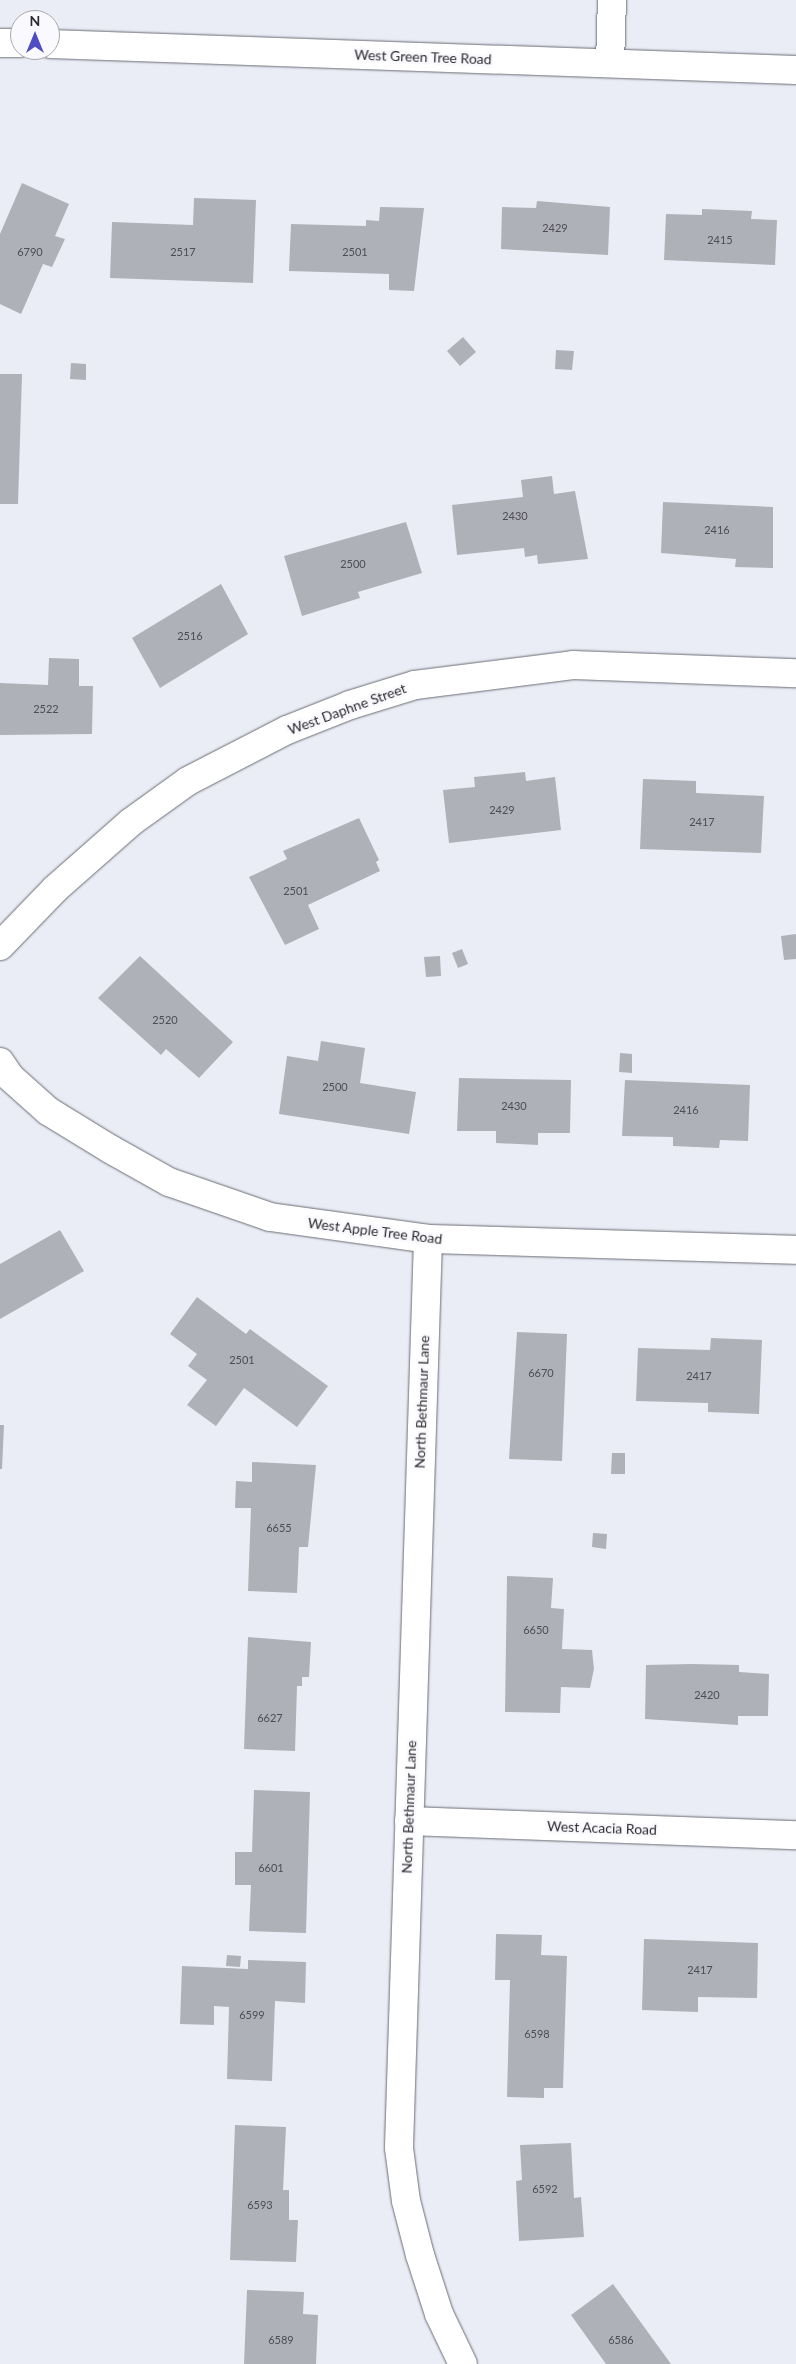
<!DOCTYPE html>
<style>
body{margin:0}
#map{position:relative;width:796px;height:2364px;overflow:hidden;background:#ebedf6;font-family:Lato,sans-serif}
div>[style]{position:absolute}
.building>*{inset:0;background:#afb1b9}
.roads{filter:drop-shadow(0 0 1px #6a6c73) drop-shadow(0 0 1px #6a6c73)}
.minor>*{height:28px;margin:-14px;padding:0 14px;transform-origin:14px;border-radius:14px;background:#fff}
.tertiary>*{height:28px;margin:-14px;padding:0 14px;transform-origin:14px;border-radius:14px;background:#fff}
span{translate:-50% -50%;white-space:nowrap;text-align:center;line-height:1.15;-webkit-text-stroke:5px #fafafe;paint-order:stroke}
.number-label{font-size:11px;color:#4d4d52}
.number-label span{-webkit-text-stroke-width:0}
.street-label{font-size:14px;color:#2c2c30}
.north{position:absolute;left:10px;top:10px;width:50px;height:50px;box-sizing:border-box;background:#fafafe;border:1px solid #a8a8ac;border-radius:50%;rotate:0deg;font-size:14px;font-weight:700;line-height:20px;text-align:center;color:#2c2c30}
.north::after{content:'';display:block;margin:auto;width:18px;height:22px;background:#4e4dc3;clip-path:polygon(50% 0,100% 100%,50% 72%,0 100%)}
</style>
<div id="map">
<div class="building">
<div style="clip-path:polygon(22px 183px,69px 204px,55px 236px,65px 239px,52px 267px,43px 264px,21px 314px,0 304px,0 234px)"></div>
<div style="clip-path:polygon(194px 198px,256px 200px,253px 283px,110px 278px,112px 222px,193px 225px)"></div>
<div style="clip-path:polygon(537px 201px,610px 207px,608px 255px,501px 249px,502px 207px,536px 208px)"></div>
<div style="clip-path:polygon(380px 207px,424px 208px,414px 291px,389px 290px,389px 274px,289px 271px,291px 224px,366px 226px,366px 220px,379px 221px)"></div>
<div style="clip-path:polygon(702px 209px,752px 211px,751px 219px,777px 220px,775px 265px,664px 260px,666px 214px,702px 215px)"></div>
<div style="clip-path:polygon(463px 337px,476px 352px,460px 366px,447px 351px)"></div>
<div style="clip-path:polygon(556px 350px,574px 351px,572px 370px,555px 369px)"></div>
<div style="clip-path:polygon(71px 363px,86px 364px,86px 380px,70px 379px)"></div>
<div style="clip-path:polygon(0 374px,22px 374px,18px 504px,0 504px)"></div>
<div style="clip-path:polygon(552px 476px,554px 494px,575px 491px,588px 559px,538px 564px,537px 555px,525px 557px,524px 548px,457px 555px,452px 505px,523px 497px,521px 480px)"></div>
<div style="clip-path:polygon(663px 502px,773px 507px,773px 568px,735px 567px,736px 559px,661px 553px)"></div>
<div style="clip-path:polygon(406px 522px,422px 573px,358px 592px,360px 598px,302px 616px,284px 556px)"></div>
<div style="clip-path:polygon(221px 584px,248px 634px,160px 688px,132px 638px)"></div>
<div style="clip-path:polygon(49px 658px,79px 659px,79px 686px,93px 686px,92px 734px,0 735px,0 683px,48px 685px)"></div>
<div style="clip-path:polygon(525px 772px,526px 781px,555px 777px,561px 830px,449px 843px,443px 790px,475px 787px,474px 777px)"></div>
<div style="clip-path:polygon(643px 779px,696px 781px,696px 793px,764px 796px,761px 853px,640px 849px)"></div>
<div style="clip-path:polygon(359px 818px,379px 860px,376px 862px,380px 871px,308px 905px,319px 929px,285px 945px,249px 877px,287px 859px,283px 851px)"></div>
<div style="clip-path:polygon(796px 934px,796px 959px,784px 960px,781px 936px)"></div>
<div style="clip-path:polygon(462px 949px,468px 964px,458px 968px,452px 953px)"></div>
<div style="clip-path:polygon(140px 956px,233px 1042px,199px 1078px,166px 1049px,161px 1055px,98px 998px)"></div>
<div style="clip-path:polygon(440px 956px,441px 976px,426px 977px,424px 957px)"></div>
<div style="clip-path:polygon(321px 1041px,365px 1048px,360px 1083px,416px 1092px,409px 1134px,279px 1114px,287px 1056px,318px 1061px)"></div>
<div style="clip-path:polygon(620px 1053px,632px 1054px,632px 1073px,619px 1072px)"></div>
<div style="clip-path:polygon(459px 1078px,571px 1080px,570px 1133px,538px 1133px,538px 1145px,496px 1143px,496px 1131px,457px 1131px)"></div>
<div style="clip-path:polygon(625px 1080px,750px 1085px,748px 1141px,720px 1140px,719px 1148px,673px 1146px,673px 1137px,622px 1136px)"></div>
<div style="clip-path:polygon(60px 1230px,84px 1271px,0 1319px,0 1264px)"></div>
<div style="clip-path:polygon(197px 1297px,246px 1334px,250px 1329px,328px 1386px,297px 1427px,244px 1388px,216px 1426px,187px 1405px,207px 1380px,188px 1366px,197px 1354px,170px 1334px)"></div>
<div style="clip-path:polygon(517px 1332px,567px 1334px,562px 1461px,509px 1459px)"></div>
<div style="clip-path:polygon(711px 1338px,762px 1340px,759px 1414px,708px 1412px,708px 1403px,636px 1401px,638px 1348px,710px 1350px)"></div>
<div style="clip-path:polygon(0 1425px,4px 1425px,2px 1469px,0 1469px)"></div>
<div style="clip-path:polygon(612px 1453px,625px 1453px,625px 1474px,611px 1474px)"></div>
<div style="clip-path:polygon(252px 1462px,316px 1465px,308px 1547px,299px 1547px,297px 1593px,248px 1591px,251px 1508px,235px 1508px,236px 1481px,252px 1482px)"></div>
<div style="clip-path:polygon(593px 1533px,607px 1534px,606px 1549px,592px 1547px)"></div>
<div style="clip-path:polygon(507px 1576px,553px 1578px,551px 1608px,564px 1609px,562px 1649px,592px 1650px,594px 1669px,590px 1688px,561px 1687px,560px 1713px,505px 1712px)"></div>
<div style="clip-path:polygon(248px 1637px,311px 1642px,309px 1677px,302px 1677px,302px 1686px,297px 1686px,295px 1751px,244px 1749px)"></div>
<div style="clip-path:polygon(691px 1664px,739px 1665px,739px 1672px,769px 1674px,768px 1716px,738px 1716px,738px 1725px,645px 1719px,646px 1665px)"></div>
<div style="clip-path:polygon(254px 1790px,310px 1792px,306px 1933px,249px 1931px,251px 1885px,235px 1885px,235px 1852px,252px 1852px)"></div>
<div style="clip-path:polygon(496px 1934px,542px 1935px,541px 1955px,567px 1956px,563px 2088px,544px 2088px,544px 2098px,507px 2097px,510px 1980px,495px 1980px)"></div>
<div style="clip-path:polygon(644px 1939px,758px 1943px,757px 1998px,698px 1997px,698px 2012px,642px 2010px)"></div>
<div style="clip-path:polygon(227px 1955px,241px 1956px,240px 1967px,226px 1966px)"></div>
<div style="clip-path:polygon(248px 1960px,306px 1962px,305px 2003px,275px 2001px,272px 2081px,227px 2079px,229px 2007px,214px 2006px,214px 2025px,180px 2024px,182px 1966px,248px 1969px)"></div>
<div style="clip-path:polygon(235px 2125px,286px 2127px,283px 2190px,289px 2190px,289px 2220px,298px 2220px,296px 2262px,230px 2260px)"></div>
<div style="clip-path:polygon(571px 2143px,574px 2198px,581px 2197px,584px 2237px,519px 2241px,516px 2181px,522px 2180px,520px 2145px)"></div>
<div style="clip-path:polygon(613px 2284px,671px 2364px,606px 2364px,571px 2315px)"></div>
<div style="clip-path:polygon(247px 2290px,304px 2292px,303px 2314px,318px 2315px,316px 2364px,244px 2364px)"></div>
</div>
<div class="roads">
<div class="minor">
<div style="left:610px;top:63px;width:63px;rotate:-88.2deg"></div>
<div style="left:0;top:946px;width:79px;rotate:-46deg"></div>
<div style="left:55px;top:889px;width:101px;rotate:-41.4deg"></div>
<div style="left:131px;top:822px;width:70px;rotate:-35.7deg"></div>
<div style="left:188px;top:781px;width:111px;rotate:-27.3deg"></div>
<div style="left:287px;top:730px;width:68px;rotate:-21.6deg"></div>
<div style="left:350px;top:705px;width:68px;rotate:-17.1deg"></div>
<div style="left:415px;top:685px;width:159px;rotate:-7.2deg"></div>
<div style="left:573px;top:665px;width:223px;rotate:2.1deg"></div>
<div style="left:0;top:1062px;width:18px;rotate:56deg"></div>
<div style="left:10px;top:1077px;width:51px;rotate:41.8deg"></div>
<div style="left:48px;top:1111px;width:73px;rotate:31.5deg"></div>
<div style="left:110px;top:1149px;width:68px;rotate:29.2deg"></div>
<div style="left:169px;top:1182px;width:107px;rotate:19.1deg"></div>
<div style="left:270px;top:1217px;width:160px;rotate:7.9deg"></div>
<div style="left:428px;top:1239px;width:368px;rotate:1.7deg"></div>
<div style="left:428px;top:1239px;width:909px;rotate:91.83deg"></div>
<div style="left:399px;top:2148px;width:53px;rotate:82.5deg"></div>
<div style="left:406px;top:2201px;width:56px;rotate:75.5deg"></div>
<div style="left:420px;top:2255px;width:62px;rotate:72.1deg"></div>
<div style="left:439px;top:2314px;width:55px;rotate:64.4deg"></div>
<div style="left:409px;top:1821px;width:387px;rotate:2.1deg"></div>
</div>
<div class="tertiary">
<div style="left:0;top:43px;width:20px"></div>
<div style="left:50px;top:44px;width:746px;rotate:2deg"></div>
</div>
</div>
<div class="number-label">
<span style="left:555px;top:228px">2429</span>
<span style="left:720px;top:240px">2415</span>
<span style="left:30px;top:252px">6790</span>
<span style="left:183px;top:252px">2517</span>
<span style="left:355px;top:252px">2501</span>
<span style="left:515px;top:516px">2430</span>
<span style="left:717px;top:530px">2416</span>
<span style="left:353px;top:564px">2500</span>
<span style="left:190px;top:636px">2516</span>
<span style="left:46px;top:709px">2522</span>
<span style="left:502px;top:810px">2429</span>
<span style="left:702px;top:822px">2417</span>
<span style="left:296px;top:891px">2501</span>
<span style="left:165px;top:1020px">2520</span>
<span style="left:335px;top:1087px">2500</span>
<span style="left:514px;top:1106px">2430</span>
<span style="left:686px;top:1110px">2416</span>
<span style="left:242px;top:1360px">2501</span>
<span style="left:541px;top:1373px">6670</span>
<span style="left:699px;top:1376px">2417</span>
<span style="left:279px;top:1528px">6655</span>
<span style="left:536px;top:1630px">6650</span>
<span style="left:707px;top:1695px">2420</span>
<span style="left:270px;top:1718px">6627</span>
<span style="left:271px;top:1868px">6601</span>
<span style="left:700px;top:1970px">2417</span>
<span style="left:252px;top:2015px">6599</span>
<span style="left:537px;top:2034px">6598</span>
<span style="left:545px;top:2189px">6592</span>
<span style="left:260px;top:2205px">6593</span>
<span style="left:281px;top:2340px">6589</span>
<span style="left:621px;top:2340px">6586</span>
</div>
<div class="street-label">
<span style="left:423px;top:57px;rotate:2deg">West Green Tree Road</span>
<span style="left:347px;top:709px;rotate:-20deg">West Daphne Street</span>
<span style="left:375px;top:1231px;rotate:7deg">West Apple Tree Road</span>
<span style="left:422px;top:1402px;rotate:-88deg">North Bethmaur Lane</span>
<span style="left:409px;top:1807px;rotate:-88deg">North Bethmaur Lane</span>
<span style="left:602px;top:1828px;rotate:2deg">West Acacia Road</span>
</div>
<div class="north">N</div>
</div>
